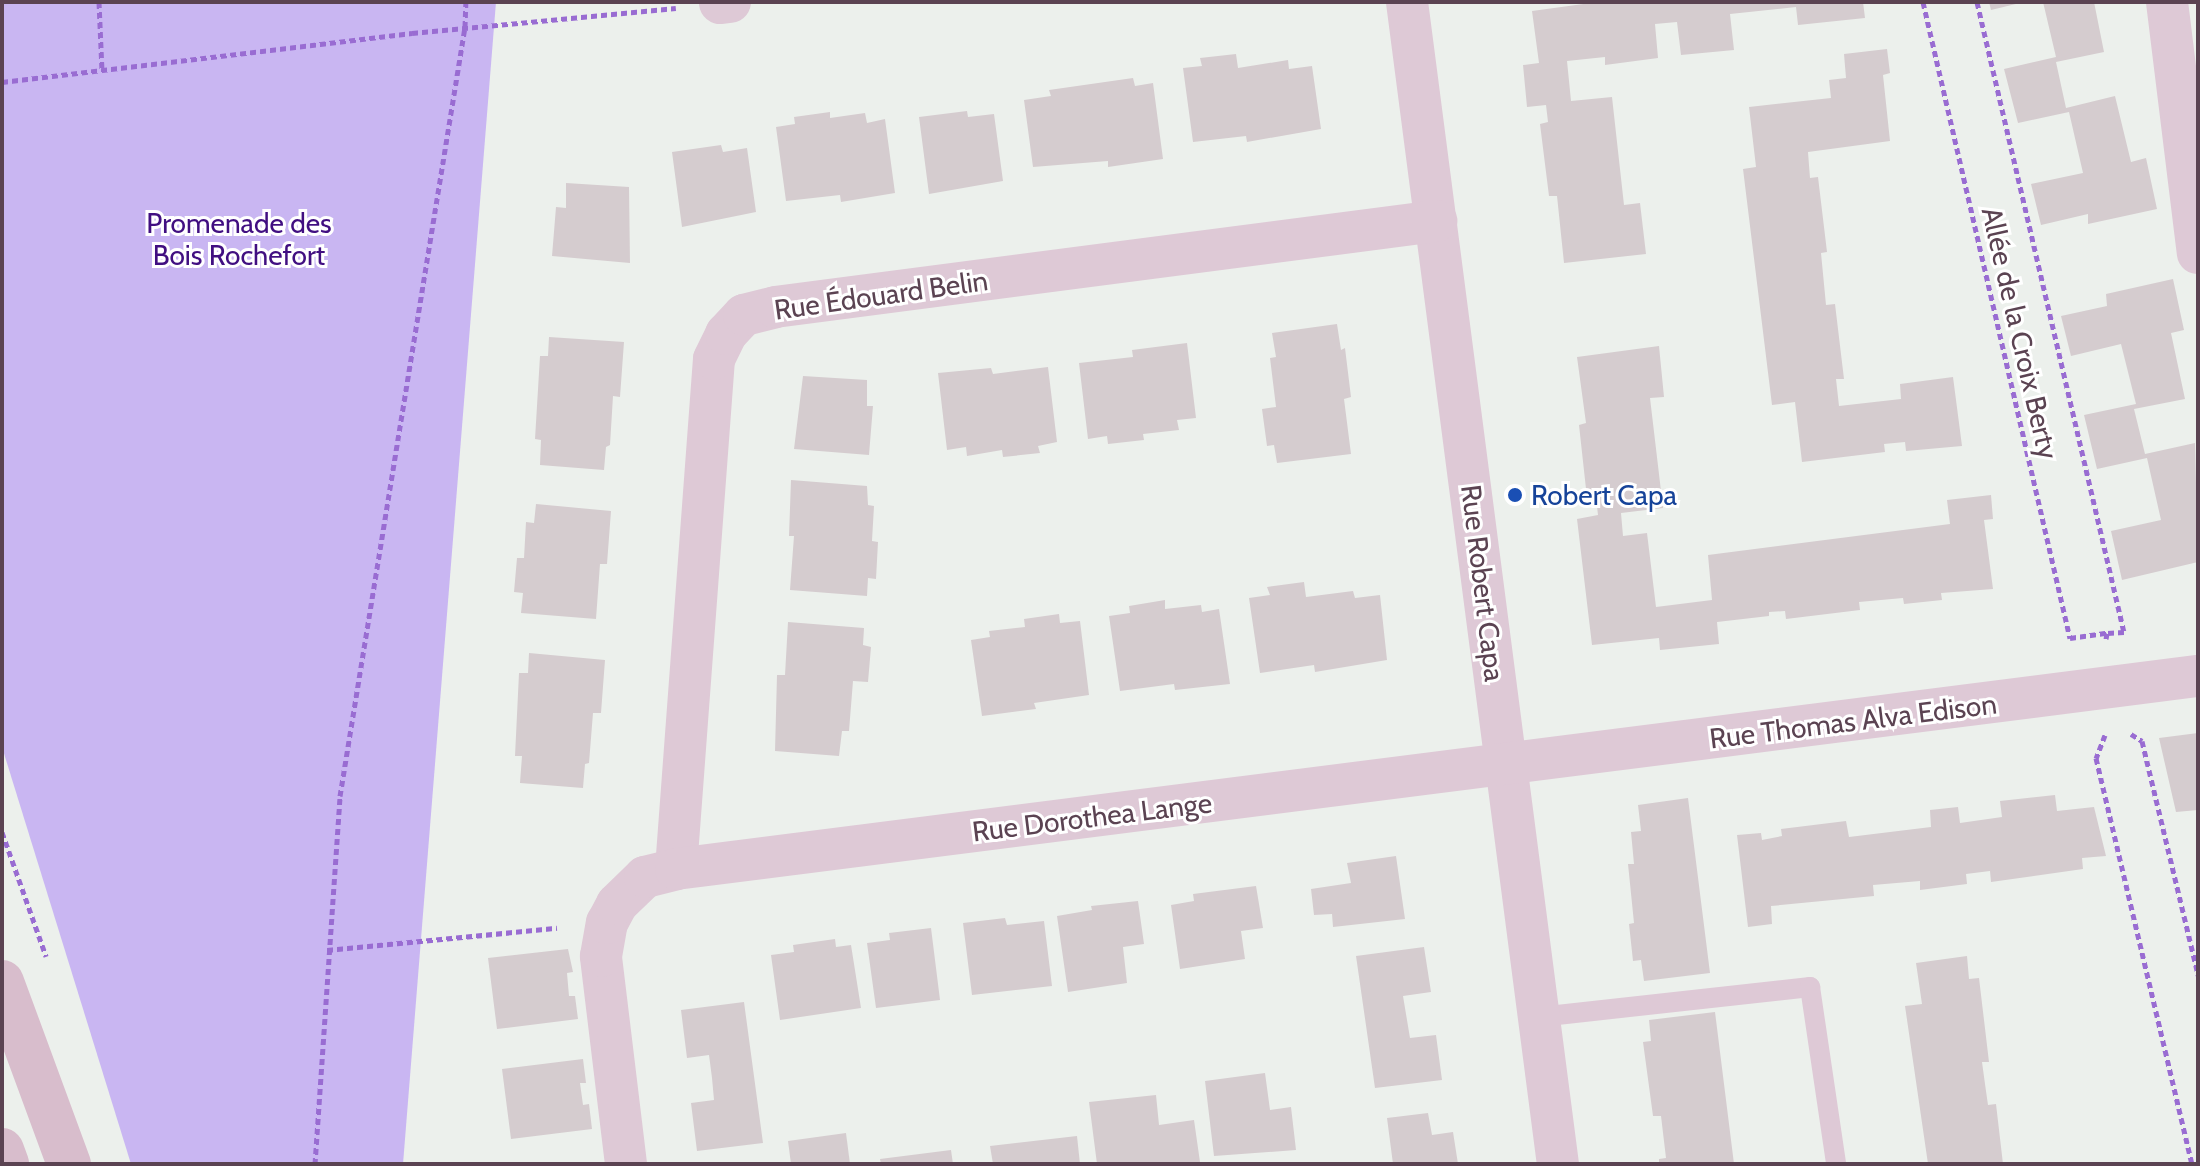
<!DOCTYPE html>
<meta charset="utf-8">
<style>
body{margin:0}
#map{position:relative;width:2200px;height:1166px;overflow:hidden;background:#ecf0ec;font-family:Cabin,sans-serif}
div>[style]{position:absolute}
.green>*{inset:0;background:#c9b6f2}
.building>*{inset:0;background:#d5cccf}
.path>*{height:5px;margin-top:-2.5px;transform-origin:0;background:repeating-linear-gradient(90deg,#996cd2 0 6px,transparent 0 10px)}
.lane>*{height:20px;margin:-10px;padding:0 10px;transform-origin:10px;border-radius:10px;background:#dec9d6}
.street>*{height:42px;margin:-21px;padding:0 21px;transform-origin:21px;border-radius:21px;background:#dec9d6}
.secondary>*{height:44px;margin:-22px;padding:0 22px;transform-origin:22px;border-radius:22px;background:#d8bdcc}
.dots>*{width:22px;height:22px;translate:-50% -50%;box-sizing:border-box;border:4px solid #fff;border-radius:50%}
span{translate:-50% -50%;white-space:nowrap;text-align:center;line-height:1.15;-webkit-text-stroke:6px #fff;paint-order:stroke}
.park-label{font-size:28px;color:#410f81}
.street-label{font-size:28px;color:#5b4352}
.transit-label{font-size:28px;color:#164399}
.left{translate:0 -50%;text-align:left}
.frame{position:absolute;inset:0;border:4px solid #5b4352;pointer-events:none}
</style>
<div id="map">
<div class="green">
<div style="clip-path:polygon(2px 2px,496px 2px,403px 1164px,131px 1164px,2px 747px)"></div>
</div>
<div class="building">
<div style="clip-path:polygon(1598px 2px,1863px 2px,1865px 18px,1798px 25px,1796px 7px,1730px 14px,1734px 50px,1681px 55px,1677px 22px,1655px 24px,1658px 58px,1605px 65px,1605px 57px,1567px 61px,1571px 101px,1612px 97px,1624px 205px,1640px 203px,1646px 254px,1564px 263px,1557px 196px,1549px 196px,1540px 124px,1548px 122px,1546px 105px,1527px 107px,1523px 65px,1539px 63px,1532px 11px)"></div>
<div style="clip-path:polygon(1989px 2px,2020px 2px,2020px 3px,1991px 10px)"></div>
<div style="clip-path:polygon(2043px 2px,2094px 2px,2104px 52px,2056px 62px,2066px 108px,2115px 96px,2131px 162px,2146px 158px,2157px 209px,2088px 224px,2088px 214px,2041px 225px,2031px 184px,2083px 173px,2069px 112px,2018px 123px,2004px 69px,2056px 57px)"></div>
<div style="clip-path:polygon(1887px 49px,1890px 73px,1883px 75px,1890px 141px,1808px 152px,1810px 178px,1818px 177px,1827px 252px,1821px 253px,1826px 305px,1835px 304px,1844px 379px,1836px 379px,1839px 406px,1901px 399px,1900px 384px,1953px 377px,1962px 446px,1906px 451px,1905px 442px,1884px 444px,1885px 452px,1802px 462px,1795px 402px,1772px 405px,1743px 169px,1756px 167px,1749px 107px,1831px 98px,1829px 80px,1846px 78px,1844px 54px)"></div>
<div style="clip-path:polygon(1236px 54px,1238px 68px,1288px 60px,1289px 69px,1312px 66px,1321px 129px,1247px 142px,1246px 136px,1193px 142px,1183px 68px,1202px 66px,1200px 58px)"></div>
<div style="clip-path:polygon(1133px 78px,1135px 86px,1153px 83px,1163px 159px,1108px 167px,1108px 161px,1033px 167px,1024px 100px,1051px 96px,1049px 90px)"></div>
<div style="clip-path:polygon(967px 111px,968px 117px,994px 114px,1003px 181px,929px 194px,919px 117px)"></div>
<div style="clip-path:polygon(830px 112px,830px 118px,865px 113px,867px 123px,885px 119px,895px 193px,841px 202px,840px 195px,786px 201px,776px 127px,795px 124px,794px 117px)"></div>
<div style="clip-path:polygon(721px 145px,723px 152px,747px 148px,756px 212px,682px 227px,672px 152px)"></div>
<div style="clip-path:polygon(566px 183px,629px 187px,630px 263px,552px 256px,556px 207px,566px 208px)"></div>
<div style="clip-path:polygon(2173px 279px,2184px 330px,2171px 333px,2185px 399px,2134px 409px,2145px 454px,2195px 443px,2198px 562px,2122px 580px,2111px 531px,2161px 520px,2147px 458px,2097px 469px,2084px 415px,2136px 404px,2121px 344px,2071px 356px,2061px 316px,2107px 306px,2106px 294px)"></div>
<div style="clip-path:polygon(1337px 324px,1341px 350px,1345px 348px,1351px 397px,1344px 399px,1351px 454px,1277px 463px,1274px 445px,1267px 446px,1262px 409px,1276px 407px,1270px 358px,1276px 357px,1272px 333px)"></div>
<div style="clip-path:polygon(549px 337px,624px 342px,620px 397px,613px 396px,610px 445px,606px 447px,604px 470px,540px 465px,541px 440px,535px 439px,540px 356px,548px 356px)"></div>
<div style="clip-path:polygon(1187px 343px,1196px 418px,1177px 420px,1179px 430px,1143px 434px,1144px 440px,1108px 444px,1107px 436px,1088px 439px,1079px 363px,1133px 357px,1132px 350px)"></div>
<div style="clip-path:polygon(1659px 346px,1664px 397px,1650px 398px,1663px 508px,1621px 513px,1623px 536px,1647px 533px,1656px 607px,1712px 600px,1708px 555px,1950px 524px,1947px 500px,1991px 495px,1993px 519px,1984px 520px,1993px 589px,1941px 593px,1942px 600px,1904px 604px,1903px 598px,1859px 602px,1860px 610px,1786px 619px,1785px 611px,1769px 612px,1769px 616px,1717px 622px,1719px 644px,1660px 650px,1659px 638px,1592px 645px,1577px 519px,1598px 515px,1596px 498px,1587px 498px,1579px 425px,1586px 423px,1577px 357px)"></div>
<div style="clip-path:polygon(1048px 367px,1057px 442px,1038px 446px,1040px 453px,1003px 457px,1002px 450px,967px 456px,966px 447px,947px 450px,938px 373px,991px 368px,993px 374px)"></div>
<div style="clip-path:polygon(803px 376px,867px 380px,867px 406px,873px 406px,869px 455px,794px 449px)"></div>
<div style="clip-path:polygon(791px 480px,867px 486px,868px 505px,874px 506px,872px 541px,878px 542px,876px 579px,868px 578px,867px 596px,790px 590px,794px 536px,789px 536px)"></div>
<div style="clip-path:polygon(536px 504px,611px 511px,607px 564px,600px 564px,596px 619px,521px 613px,523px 593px,514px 592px,517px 558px,524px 558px,526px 522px,534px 523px)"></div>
<div style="clip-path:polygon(1304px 582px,1306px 597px,1353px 591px,1355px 598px,1380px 595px,1387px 660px,1315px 672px,1314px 665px,1260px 673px,1249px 598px,1270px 595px,1267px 587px)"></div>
<div style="clip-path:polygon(1165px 600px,1165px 609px,1201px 605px,1202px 612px,1219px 609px,1230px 684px,1175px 690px,1174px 684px,1120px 691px,1109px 616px,1130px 613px,1129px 606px)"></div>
<div style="clip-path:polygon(1059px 614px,1060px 623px,1080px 621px,1089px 695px,1034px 703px,1036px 709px,982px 716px,971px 640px,990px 637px,989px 631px,1025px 627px,1024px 619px)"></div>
<div style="clip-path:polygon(788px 622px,864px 628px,863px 645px,871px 647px,868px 682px,853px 681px,849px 731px,842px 731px,839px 756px,775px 751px,777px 675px,785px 675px)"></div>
<div style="clip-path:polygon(529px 653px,605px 660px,601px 713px,593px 713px,589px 763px,585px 764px,583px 788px,520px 783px,522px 756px,515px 756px,519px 673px,528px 673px)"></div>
<div style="clip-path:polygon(2198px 733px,2198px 810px,2176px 812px,2159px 738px)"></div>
<div style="clip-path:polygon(2055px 795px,2057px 811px,2094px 807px,2106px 856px,2082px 858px,2083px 869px,1991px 882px,1990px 871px,1966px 874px,1967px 884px,1920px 890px,1920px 881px,1873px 885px,1874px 896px,1771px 906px,1772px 924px,1748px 927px,1737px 835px,1761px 833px,1762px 840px,1782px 836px,1781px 829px,1846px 821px,1849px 837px,1931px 827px,1930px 810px,1958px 807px,1960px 823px,2002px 817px,2000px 801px)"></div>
<div style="clip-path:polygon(1688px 798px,1710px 973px,1644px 981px,1641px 960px,1633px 961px,1629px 924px,1634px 923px,1628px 864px,1634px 864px,1631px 832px,1641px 831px,1638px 805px)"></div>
<div style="clip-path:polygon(1396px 856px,1405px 919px,1333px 927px,1332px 914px,1314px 915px,1311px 889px,1351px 883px,1347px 863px)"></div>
<div style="clip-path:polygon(1256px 886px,1263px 928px,1241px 931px,1245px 959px,1180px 969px,1171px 905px,1194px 901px,1193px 894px)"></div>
<div style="clip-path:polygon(1138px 901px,1144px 944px,1123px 947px,1127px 983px,1068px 992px,1057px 916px,1092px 910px,1091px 906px)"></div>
<div style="clip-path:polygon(1005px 918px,1007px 925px,1044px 921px,1052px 986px,972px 995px,963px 923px)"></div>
<div style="clip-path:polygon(931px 928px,940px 1000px,876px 1008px,867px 943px,890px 940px,889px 933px)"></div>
<div style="clip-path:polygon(835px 939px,836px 947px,851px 945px,861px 1008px,780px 1020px,771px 955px,794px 952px,793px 945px)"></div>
<div style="clip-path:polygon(1424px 947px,1431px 992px,1403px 996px,1410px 1038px,1436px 1035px,1442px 1080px,1375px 1088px,1356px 956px)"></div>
<div style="clip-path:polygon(568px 949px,573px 972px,567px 973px,569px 996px,575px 996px,578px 1019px,497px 1029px,488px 958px)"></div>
<div style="clip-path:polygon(1967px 956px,1969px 979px,1979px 978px,1989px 1062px,1982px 1062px,1985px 1084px,1988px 1105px,1996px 1104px,2003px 1164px,1928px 1164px,1905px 1006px,1922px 1004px,1916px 963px)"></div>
<div style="clip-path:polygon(744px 1002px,763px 1143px,697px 1151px,691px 1103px,714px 1100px,712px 1078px,709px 1055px,687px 1058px,681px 1010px)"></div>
<div style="clip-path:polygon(1715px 1012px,1734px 1164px,1659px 1164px,1659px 1159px,1666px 1158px,1661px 1116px,1653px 1116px,1643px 1042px,1651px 1041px,1649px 1020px)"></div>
<div style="clip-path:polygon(583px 1059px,586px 1083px,580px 1083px,583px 1105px,589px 1104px,592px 1129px,511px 1139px,502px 1069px)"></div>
<div style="clip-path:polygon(1265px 1073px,1270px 1110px,1291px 1107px,1296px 1150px,1214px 1156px,1205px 1081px)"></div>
<div style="clip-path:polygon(1156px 1095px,1159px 1125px,1194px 1120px,1200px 1162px,1097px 1164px,1089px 1102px)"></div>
<div style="clip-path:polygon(1428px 1113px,1432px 1135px,1453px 1132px,1458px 1164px,1393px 1164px,1387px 1118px)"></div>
<div style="clip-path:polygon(846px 1133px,850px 1164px,791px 1164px,788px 1141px)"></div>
<div style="clip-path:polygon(1077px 1136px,1080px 1164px,993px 1164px,990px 1146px)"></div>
<div style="clip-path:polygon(951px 1150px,953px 1164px,881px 1164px,880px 1159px)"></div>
</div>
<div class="path">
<div style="left:99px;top:2px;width:68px;rotate:87.5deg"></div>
<div style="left:1923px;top:2px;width:653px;rotate:76.99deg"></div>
<div style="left:2070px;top:638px;width:37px;rotate:-8deg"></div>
<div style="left:2107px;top:633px;width:6px;rotate:99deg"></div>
<div style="left:1977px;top:2px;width:647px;rotate:76.87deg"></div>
<div style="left:2124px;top:632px;width:17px;rotate:177deg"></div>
<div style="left:2px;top:82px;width:413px;rotate:-6.8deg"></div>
<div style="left:412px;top:33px;width:265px;rotate:-5.4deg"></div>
<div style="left:2131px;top:734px;width:13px;rotate:32deg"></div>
<div style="left:2142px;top:741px;width:241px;rotate:76.5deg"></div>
<div style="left:2105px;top:735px;width:25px;rotate:111deg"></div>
<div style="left:2096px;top:758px;width:417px;rotate:76.7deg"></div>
<div style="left:2px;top:832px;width:132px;rotate:70.5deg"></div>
<div style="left:327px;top:950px;width:231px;rotate:-5.5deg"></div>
<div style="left:315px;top:1164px;width:369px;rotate:-86.1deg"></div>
<div style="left:340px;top:796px;width:779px;rotate:-80.77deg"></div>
<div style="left:465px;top:27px;width:25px;rotate:-88deg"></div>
</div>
<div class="lane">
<div style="left:1539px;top:1017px;width:273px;rotate:-6.3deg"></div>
<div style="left:1810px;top:987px;width:179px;rotate:81.6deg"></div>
</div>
<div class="street">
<div style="left:1407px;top:2px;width:1172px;rotate:82.6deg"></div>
<div style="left:2167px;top:2px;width:253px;rotate:83deg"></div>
<div style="left:720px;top:3px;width:10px;rotate:-6deg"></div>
<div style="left:676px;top:869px;width:511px;rotate:-85.74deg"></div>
<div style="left:714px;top:359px;width:28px;rotate:-64deg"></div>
<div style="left:726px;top:334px;width:26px;rotate:-47deg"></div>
<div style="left:744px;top:315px;width:32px;rotate:-14deg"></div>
<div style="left:775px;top:307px;width:667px;rotate:-7.41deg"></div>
<div style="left:626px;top:1164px;width:209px;rotate:-96.9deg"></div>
<div style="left:601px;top:956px;width:34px;rotate:-80deg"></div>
<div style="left:607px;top:923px;width:21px;rotate:-62deg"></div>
<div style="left:617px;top:904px;width:39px;rotate:-44deg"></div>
<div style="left:645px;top:877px;width:32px;rotate:-14deg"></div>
<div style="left:676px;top:869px;width:1534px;rotate:-7.23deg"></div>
</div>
<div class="secondary">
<div style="left:2px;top:982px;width:194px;rotate:69.8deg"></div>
<div style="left:2px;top:1150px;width:15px;rotate:70deg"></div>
</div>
<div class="dots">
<div style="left:1515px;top:495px;background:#1a4fb4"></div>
</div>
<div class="park-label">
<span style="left:239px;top:239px">Promenade des<br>Bois Rochefort</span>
</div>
<div class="street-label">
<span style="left:881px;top:295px;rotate:-8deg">Rue Édouard Belin</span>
<span style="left:2020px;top:333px;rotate:77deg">Allée de la Croix Berty</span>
<span style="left:1483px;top:583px;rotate:83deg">Rue Robert Capa</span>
<span style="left:1853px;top:721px;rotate:-7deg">Rue Thomas Alva Edison</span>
<span style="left:1092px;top:817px;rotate:-7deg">Rue Dorothea Lange</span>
</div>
<div class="transit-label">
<span class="left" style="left:1531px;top:495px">Robert Capa</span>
</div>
<div class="frame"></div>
</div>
